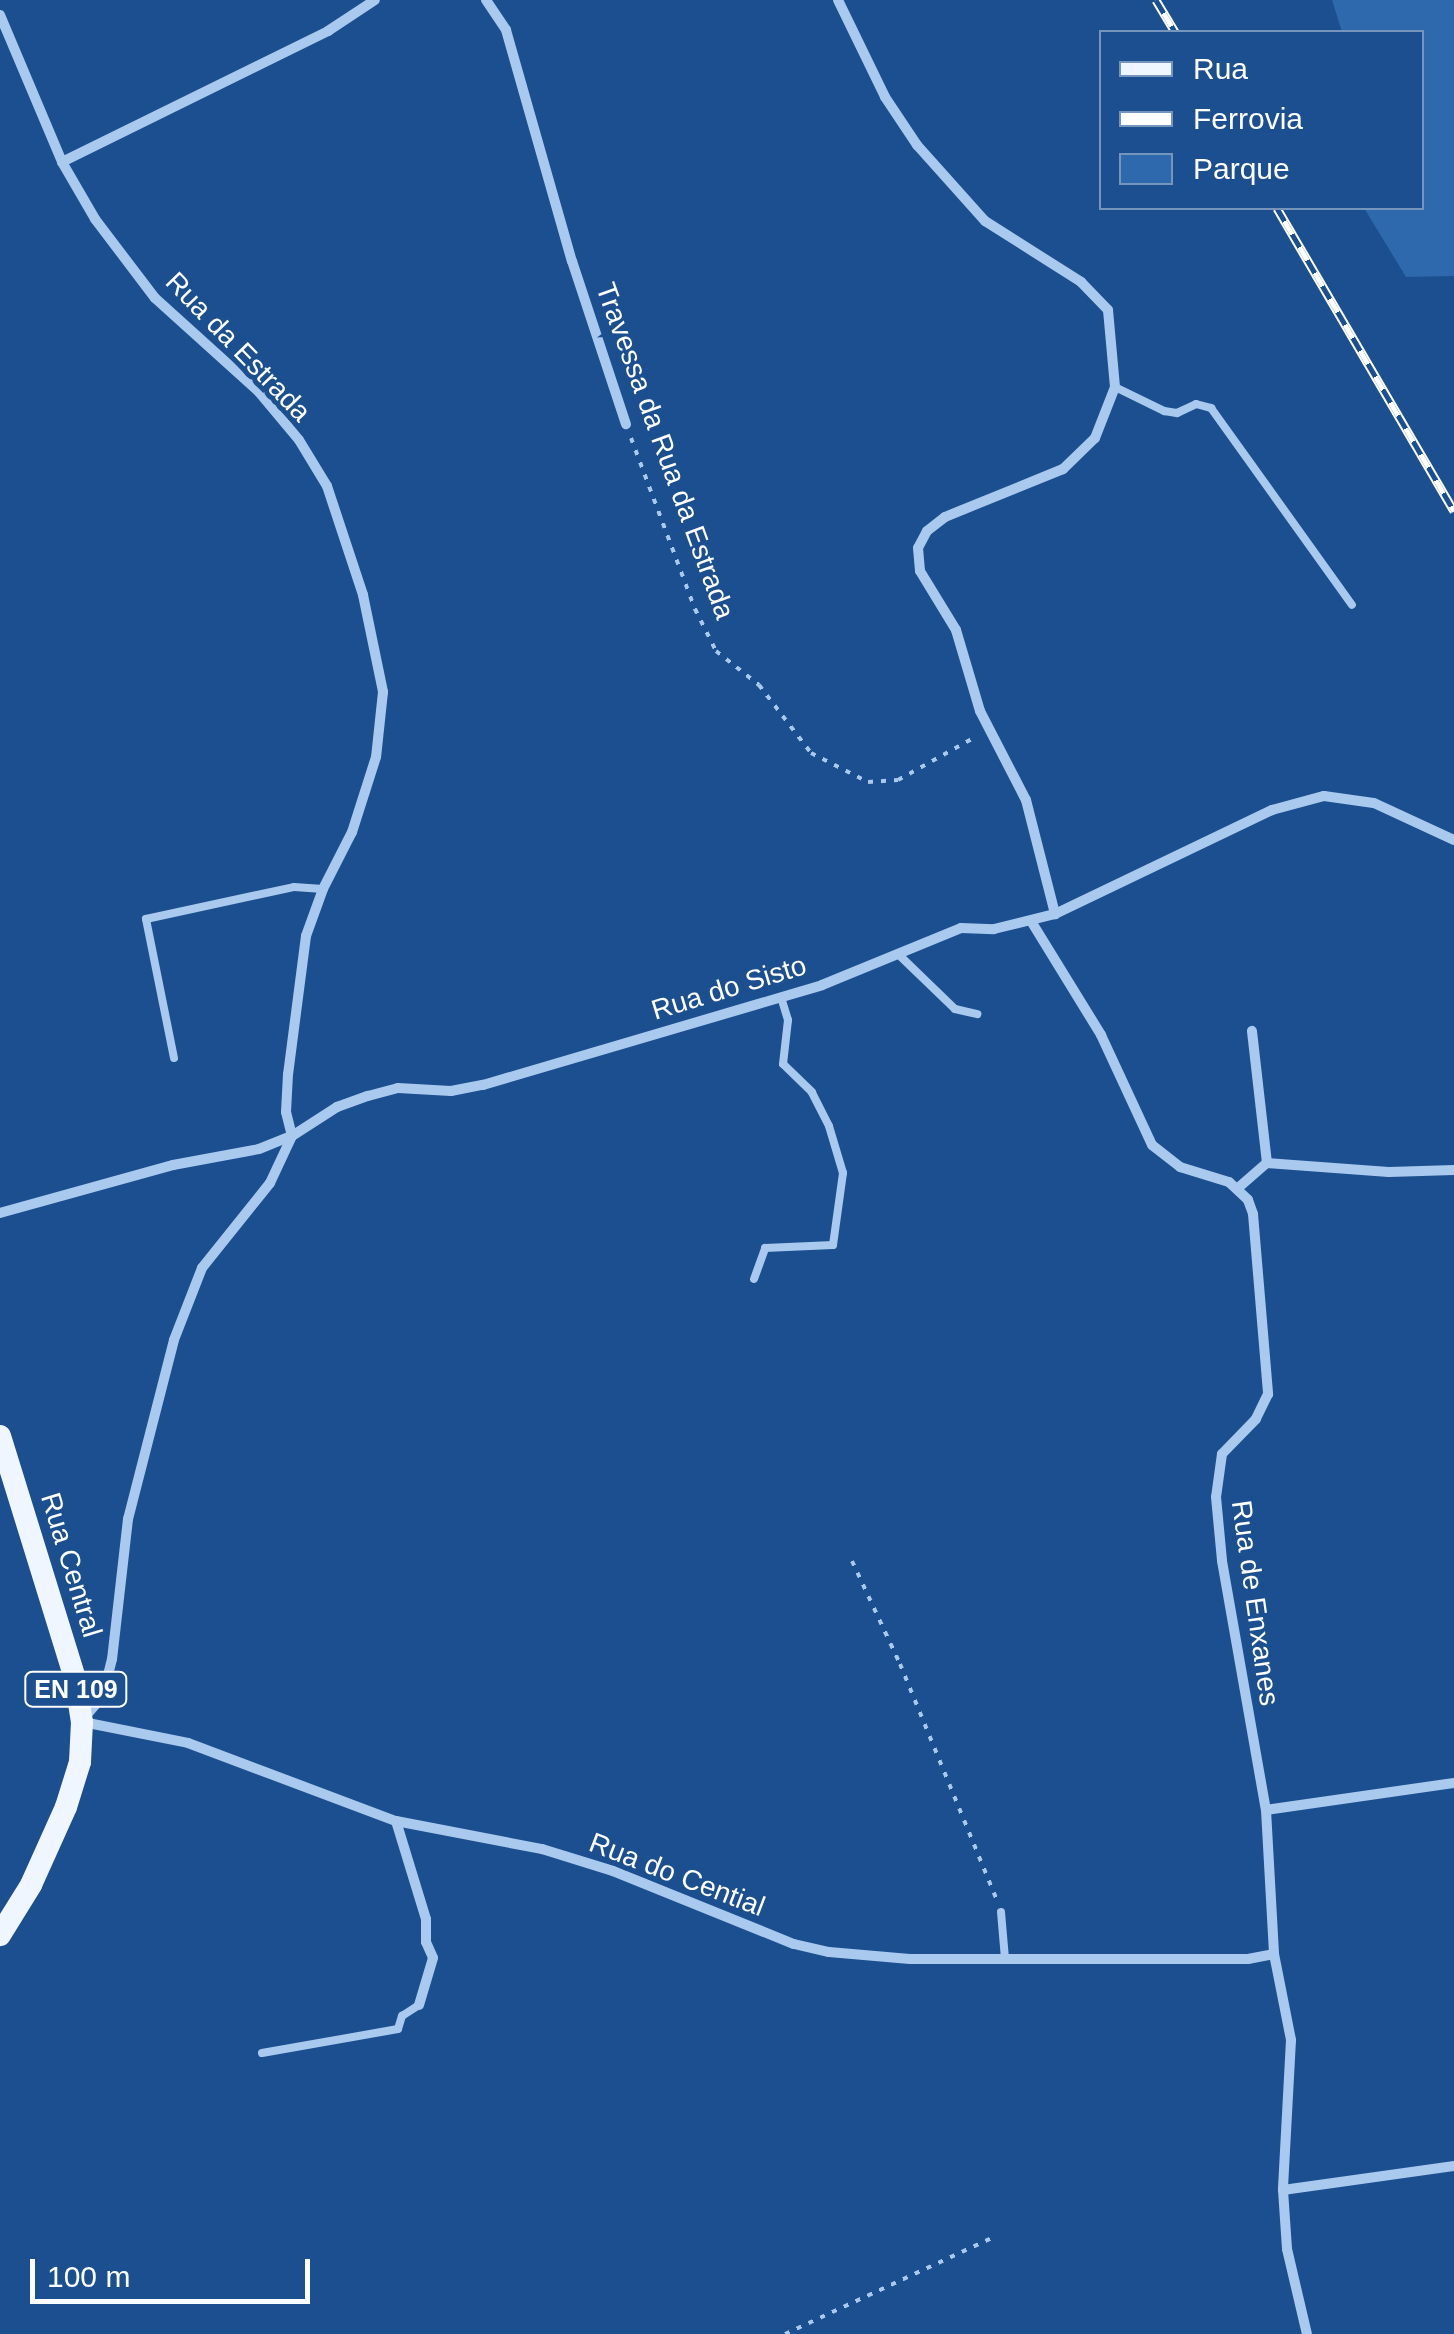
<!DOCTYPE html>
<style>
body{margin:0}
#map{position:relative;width:1454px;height:2334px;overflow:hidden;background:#1b4f8f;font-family:Arial,sans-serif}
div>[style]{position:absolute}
.green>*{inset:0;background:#2e69ad}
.path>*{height:4px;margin-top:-2px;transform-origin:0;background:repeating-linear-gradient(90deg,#a9c9ee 0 5px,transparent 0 13px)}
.lane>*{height:8px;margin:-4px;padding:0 4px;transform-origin:4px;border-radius:4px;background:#a9c9ee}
.street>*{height:10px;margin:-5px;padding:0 5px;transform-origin:5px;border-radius:5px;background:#a9c9ee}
.primary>*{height:22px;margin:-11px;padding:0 11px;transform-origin:11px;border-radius:11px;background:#f0f6ff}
.rail>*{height:9px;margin-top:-4.5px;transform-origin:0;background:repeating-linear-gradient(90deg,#1b4f8f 0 15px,#fff 0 30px);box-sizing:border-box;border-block:2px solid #fff}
span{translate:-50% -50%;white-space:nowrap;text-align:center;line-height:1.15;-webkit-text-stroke:10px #1b4f8f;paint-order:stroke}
.shield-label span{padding:2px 8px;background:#1b4f8f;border:2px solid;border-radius:8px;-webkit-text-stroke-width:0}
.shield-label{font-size:25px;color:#fff;font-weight:700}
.street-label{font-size:28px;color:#fff}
.legend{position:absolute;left:1099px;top:30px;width:325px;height:180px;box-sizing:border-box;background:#1b4f8f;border:2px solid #7695bc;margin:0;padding:12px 18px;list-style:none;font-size:30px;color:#fff}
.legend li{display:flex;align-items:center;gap:20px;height:50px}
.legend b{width:50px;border:2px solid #7695bc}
.scale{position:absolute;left:30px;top:2259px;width:280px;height:45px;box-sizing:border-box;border:5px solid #fff;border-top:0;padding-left:12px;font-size:30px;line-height:35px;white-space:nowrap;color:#fff;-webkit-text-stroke:8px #1b4f8f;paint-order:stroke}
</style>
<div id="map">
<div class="green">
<div style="clip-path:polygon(1332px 0,1454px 0,1454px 276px,1406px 277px,1364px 208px,1422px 208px,1422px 32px,1342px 32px)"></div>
</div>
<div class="path">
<div style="left:631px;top:438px;width:183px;rotate:69.5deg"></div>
<div style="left:695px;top:609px;width:47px;rotate:63.4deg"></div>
<div style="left:716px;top:651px;width:55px;rotate:38.3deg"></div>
<div style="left:759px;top:685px;width:86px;rotate:52.6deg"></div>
<div style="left:811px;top:753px;width:64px;rotate:27deg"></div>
<div style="left:868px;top:782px;width:30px;rotate:-4deg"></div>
<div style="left:898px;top:780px;width:90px;rotate:-29.1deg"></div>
<div style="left:852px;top:1561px;width:114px;rotate:65deg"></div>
<div style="left:900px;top:1664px;width:256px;rotate:67.7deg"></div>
<div style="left:785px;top:2334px;width:233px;rotate:-24.9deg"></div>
</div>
<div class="lane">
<div style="left:1115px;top:387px;width:55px;rotate:26.1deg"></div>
<div style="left:1164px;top:411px;width:13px;rotate:9deg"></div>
<div style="left:1177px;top:413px;width:21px;rotate:-25deg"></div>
<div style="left:1196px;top:404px;width:16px;rotate:15deg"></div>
<div style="left:1211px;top:408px;width:242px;rotate:54.4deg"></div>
<div style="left:898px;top:954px;width:79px;rotate:44deg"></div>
<div style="left:955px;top:1009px;width:23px;rotate:13deg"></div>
<div style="left:174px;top:1058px;width:142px;rotate:-101.4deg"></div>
<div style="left:146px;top:919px;width:151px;rotate:-12.2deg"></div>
<div style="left:294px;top:887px;width:29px;rotate:4deg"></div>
<div style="left:754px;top:1279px;width:33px;rotate:-70deg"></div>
<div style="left:765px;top:1248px;width:68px;rotate:-2.5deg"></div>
<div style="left:833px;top:1245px;width:73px;rotate:-82.1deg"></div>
<div style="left:843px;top:1173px;width:49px;rotate:-106.6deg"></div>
<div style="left:829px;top:1126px;width:38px;rotate:-117deg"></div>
<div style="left:812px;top:1092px;width:40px;rotate:-136deg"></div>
<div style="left:783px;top:1064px;width:44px;rotate:-83.5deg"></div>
<div style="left:788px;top:1020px;width:24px;rotate:-107deg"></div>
<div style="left:1001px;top:1912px;width:47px;rotate:85.1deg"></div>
<div style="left:262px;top:2053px;width:138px;rotate:-10deg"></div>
<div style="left:398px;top:2029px;width:14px;rotate:-73deg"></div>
<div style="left:402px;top:2016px;width:20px;rotate:-33deg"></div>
</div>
<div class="street">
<div style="left:486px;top:0;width:36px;rotate:56deg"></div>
<div style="left:506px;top:30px;width:240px;rotate:74.1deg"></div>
<div style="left:572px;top:261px;width:172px;rotate:71.7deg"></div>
<div style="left:838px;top:0;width:108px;rotate:64.1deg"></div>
<div style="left:885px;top:97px;width:58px;rotate:56.3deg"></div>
<div style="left:917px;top:145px;width:102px;rotate:48.2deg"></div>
<div style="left:985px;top:221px;width:114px;rotate:32.4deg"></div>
<div style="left:1081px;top:282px;width:39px;rotate:46deg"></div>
<div style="left:1108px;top:310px;width:77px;rotate:84.8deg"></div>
<div style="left:1115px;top:387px;width:55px;rotate:111.4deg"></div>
<div style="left:1095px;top:438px;width:45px;rotate:135.9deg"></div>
<div style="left:1063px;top:469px;width:127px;rotate:157.9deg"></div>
<div style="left:945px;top:517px;width:23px;rotate:142deg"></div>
<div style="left:927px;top:531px;width:19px;rotate:118deg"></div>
<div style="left:918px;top:548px;width:23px;rotate:85deg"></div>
<div style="left:920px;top:571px;width:69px;rotate:58.6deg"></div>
<div style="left:956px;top:630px;width:84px;rotate:73.5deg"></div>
<div style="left:980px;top:711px;width:100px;rotate:62.7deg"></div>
<div style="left:1026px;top:800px;width:118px;rotate:75.7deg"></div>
<div style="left:0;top:15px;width:160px;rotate:67.1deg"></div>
<div style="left:62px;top:162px;width:66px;rotate:59.9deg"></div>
<div style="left:95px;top:219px;width:99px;rotate:52.8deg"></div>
<div style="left:155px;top:298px;width:140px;rotate:42.1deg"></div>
<div style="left:259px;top:392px;width:62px;rotate:50.2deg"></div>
<div style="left:299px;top:440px;width:54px;rotate:58.7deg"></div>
<div style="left:327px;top:486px;width:115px;rotate:71.7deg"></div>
<div style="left:363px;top:595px;width:99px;rotate:78.3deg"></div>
<div style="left:383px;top:692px;width:65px;rotate:96.1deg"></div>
<div style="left:376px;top:757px;width:79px;rotate:107.7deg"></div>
<div style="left:352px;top:832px;width:64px;rotate:117deg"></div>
<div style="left:323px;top:889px;width:50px;rotate:109.9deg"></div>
<div style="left:306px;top:936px;width:139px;rotate:97.4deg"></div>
<div style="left:288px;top:1074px;width:38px;rotate:93deg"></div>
<div style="left:286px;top:1112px;width:25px;rotate:76deg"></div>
<div style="left:292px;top:1136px;width:52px;rotate:115.1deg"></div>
<div style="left:270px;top:1183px;width:109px;rotate:128.7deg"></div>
<div style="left:202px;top:1268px;width:77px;rotate:111.3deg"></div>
<div style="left:174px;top:1340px;width:185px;rotate:104.4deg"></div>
<div style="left:128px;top:1519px;width:141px;rotate:96.5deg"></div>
<div style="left:112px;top:1659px;width:38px;rotate:104deg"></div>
<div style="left:103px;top:1696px;width:28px;rotate:131deg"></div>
<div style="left:62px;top:162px;width:297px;rotate:-26.2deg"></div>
<div style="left:328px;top:31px;width:56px;rotate:-33.4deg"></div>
<div style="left:1031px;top:921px;width:134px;rotate:58.4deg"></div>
<div style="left:1101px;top:1035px;width:121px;rotate:65.1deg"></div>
<div style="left:1152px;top:1145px;width:36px;rotate:38deg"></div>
<div style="left:1180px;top:1167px;width:51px;rotate:17deg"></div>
<div style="left:1229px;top:1182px;width:26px;rotate:43deg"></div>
<div style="left:1248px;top:1200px;width:15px;rotate:70deg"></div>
<div style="left:1253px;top:1214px;width:181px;rotate:85.2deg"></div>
<div style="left:1268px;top:1394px;width:28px;rotate:116deg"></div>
<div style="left:1256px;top:1419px;width:49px;rotate:134.2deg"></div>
<div style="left:1222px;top:1454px;width:43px;rotate:97.9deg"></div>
<div style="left:1216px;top:1497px;width:64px;rotate:84.6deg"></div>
<div style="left:1222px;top:1561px;width:253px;rotate:80deg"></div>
<div style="left:1266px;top:1810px;width:144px;rotate:86.8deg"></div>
<div style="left:1274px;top:1954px;width:88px;rotate:78.8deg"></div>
<div style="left:1291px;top:2040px;width:150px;rotate:93.1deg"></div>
<div style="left:1283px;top:2190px;width:59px;rotate:86.1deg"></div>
<div style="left:1287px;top:2249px;width:87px;rotate:76.8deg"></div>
<div style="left:1267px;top:1163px;width:122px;rotate:4.2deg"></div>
<div style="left:1389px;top:1172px;width:65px;rotate:-1.8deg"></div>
<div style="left:1238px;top:1188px;width:38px;rotate:-41deg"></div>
<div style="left:1267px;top:1163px;width:133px;rotate:-96.5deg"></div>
<div style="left:0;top:1213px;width:180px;rotate:-15.5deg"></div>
<div style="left:173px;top:1165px;width:87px;rotate:-10.5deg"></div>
<div style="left:259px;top:1149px;width:35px;rotate:-22deg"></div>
<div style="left:292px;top:1136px;width:54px;rotate:-32.8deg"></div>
<div style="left:337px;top:1107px;width:33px;rotate:-20deg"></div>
<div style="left:368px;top:1096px;width:31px;rotate:-15deg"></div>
<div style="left:398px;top:1088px;width:53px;rotate:3.2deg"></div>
<div style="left:451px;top:1091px;width:33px;rotate:-11deg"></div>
<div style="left:483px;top:1085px;width:353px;rotate:-16.4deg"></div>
<div style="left:822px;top:985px;width:150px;rotate:-22.3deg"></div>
<div style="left:961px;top:928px;width:33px;rotate:2deg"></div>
<div style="left:994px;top:929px;width:63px;rotate:-13.8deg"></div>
<div style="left:1055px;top:914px;width:241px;rotate:-25.6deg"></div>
<div style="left:1272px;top:810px;width:54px;rotate:-15.1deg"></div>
<div style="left:1324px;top:796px;width:50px;rotate:8deg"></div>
<div style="left:1374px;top:803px;width:88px;rotate:24.8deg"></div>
<div style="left:83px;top:1722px;width:107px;rotate:11.3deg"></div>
<div style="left:188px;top:1743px;width:222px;rotate:20.6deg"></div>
<div style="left:396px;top:1821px;width:149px;rotate:10.9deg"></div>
<div style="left:542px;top:1849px;width:74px;rotate:17.2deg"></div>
<div style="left:613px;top:1871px;width:195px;rotate:22deg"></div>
<div style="left:794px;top:1944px;width:36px;rotate:13deg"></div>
<div style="left:829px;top:1952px;width:81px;rotate:4.9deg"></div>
<div style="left:910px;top:1959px;width:338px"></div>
<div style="left:1248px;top:1959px;width:26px;rotate:-11deg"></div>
<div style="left:1266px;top:1810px;width:190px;rotate:-8.2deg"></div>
<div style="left:396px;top:1821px;width:102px;rotate:73deg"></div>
<div style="left:426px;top:1919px;width:23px;rotate:90deg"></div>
<div style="left:426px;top:1942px;width:17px;rotate:66deg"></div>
<div style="left:433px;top:1958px;width:49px;rotate:106.6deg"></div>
<div style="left:1283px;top:2190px;width:173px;rotate:-8deg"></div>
</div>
<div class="primary">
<div style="left:0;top:1436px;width:253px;rotate:72.8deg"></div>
<div style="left:75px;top:1678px;width:45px;rotate:81deg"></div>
<div style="left:82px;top:1722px;width:40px;rotate:92.9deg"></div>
<div style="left:80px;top:1762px;width:47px;rotate:107.3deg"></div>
<div style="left:66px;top:1807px;width:85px;rotate:114.2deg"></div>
<div style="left:31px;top:1885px;width:59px;rotate:121.8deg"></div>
</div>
<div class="rail">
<div style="left:1156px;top:0;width:37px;rotate:59deg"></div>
<div style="left:1277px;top:208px;width:351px;rotate:59.7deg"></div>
</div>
<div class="shield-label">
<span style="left:76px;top:1689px">EN 109</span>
</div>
<div class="street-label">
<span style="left:238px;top:347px;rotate:46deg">Rua da Estrada</span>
<span style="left:665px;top:451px;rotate:70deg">Travessa da Rua da Estrada</span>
<span style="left:729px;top:988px;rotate:-17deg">Rua do Sisto</span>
<span style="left:71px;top:1565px;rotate:73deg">Rua Central</span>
<span style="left:1255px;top:1603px;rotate:82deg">Rua de Enxanes</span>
<span style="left:677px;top:1875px;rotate:21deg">Rua do Cential</span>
</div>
<ul class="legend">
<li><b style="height:12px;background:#f0f6ff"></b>Rua</li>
<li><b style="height:12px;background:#fff"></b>Ferrovia</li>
<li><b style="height:28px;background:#2e69ad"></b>Parque</li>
</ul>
<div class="scale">100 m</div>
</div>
